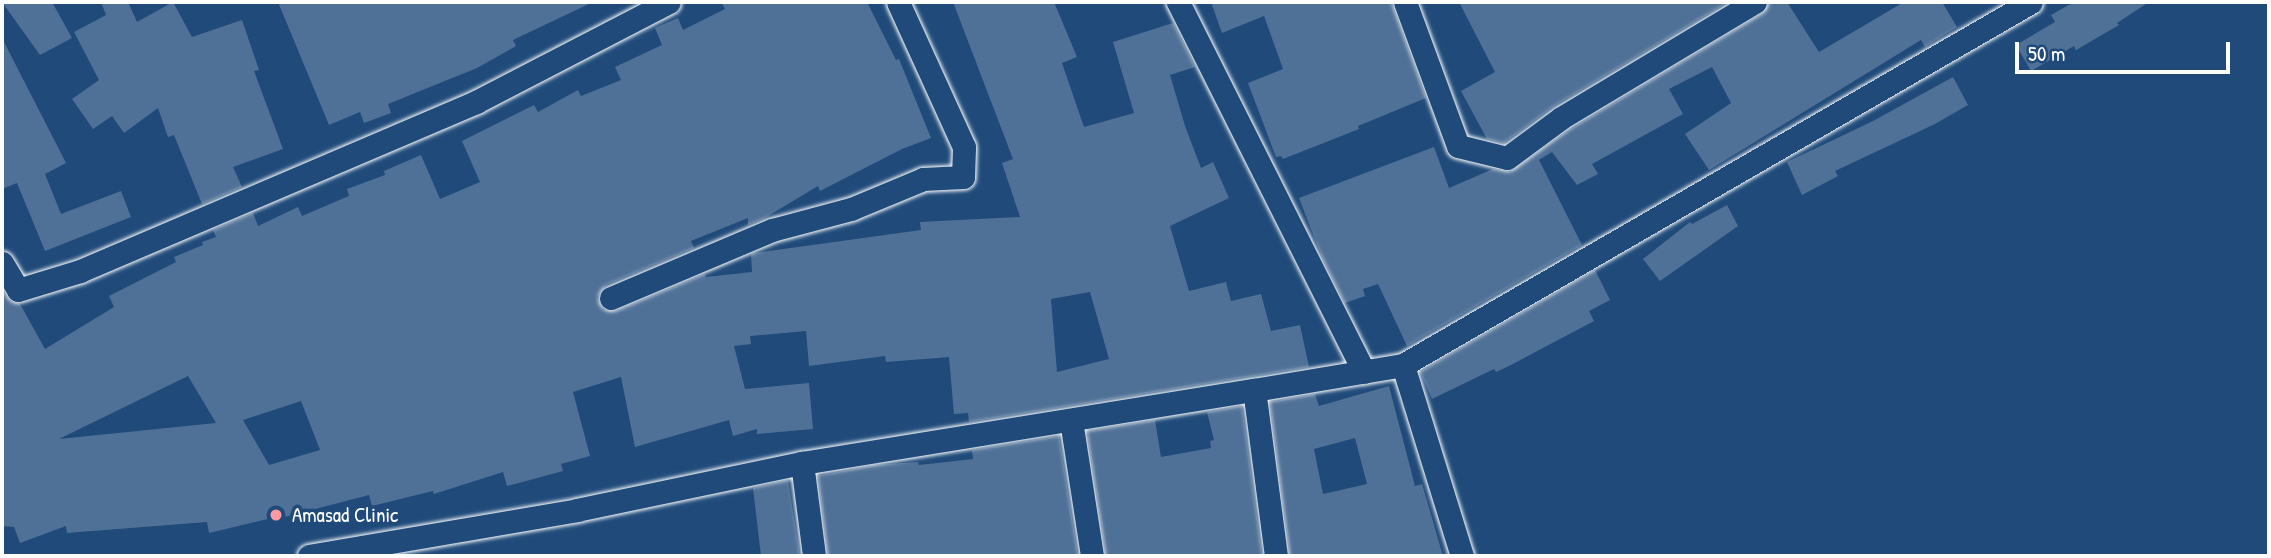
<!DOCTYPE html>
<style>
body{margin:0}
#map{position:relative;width:2271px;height:558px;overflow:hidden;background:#1f4a7a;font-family:"Patrick Hand",sans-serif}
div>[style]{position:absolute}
.building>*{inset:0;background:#507197}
.roads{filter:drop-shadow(0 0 2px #fff) drop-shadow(0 0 2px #fff)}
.minor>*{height:23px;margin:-11.5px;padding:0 11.5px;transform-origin:11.5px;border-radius:11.5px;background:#1f4a7a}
.dots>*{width:19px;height:19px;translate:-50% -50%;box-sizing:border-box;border:4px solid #1f4a7a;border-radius:50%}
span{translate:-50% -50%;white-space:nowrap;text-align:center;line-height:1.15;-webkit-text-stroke:7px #1f4a7a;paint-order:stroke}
.poi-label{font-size:21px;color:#fff}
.left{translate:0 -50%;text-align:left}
.frame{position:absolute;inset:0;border:4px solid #fff;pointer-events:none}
.scale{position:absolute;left:2015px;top:42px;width:215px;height:32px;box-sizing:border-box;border:4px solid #fff;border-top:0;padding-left:9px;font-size:21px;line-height:24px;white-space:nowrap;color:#fff;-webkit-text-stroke:5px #1f4a7a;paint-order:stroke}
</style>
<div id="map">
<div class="building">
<div style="clip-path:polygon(2px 2px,52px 2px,72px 38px,40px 55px)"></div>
<div style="clip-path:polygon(101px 2px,128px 2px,137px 22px,173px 2px,192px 37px,242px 20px,259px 70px,254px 71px,283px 149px,233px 167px,242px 187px,202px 204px,174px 135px,168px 137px,158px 108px,124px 133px,112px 116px,93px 129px,72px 99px,99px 80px,74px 32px,106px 15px)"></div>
<div style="clip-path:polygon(278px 2px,593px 2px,513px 40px,516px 46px,477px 68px,388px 104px,391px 113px,364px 123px,360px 112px,329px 125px)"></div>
<div style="clip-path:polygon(evenodd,721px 2px,867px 2px,896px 60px,899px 59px,931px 138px,902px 149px,820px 191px,818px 186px,763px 219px,748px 225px,748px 218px,691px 241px,694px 248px,606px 285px,597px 297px,603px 310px,616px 311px,705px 274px,706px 277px,752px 272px,751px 254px,755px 253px,921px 230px,920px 222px,1020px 217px,1002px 163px,1013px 159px,953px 2px,1054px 2px,1077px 57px,1062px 63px,1084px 127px,1134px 113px,1113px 42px,1173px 23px,1195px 67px,1170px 75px,1185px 126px,1201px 168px,1213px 162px,1229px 198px,1170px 226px,1189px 291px,1226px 282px,1231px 301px,1261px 294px,1271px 331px,1300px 325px,1309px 367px,969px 422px,968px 413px,954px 414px,949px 357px,886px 362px,885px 356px,809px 366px,806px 331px,750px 336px,751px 344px,734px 346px,745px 389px,809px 383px,813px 429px,757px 434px,757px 429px,733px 436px,729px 420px,635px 447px,621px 377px,573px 392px,590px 456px,561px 464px,563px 471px,530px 480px,507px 486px,503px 472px,434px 494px,433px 491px,372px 506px,369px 495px,273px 520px,272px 518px,209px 533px,207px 522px,67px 533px,66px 526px,20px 543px,14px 527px,2px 526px,2px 290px,10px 301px,20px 304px,45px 349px,114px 307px,109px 296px,176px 262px,174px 257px,203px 245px,202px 242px,216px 237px,213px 230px,253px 213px,258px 226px,298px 207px,302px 216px,349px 196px,347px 189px,385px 175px,384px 171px,421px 155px,440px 199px,480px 182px,462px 141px,534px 105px,538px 112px,578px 90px,581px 96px,621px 80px,615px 67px,662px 45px,655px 28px,678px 18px,683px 30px,725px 9px,721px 2px,1090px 292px,1109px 359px,1057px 372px,1051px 299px,1090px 292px,721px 2px,188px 376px,216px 423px,59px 439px,188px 376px,721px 2px,301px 401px,320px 450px,269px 465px,243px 420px,301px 401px)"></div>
<div style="clip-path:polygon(1211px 2px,1391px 2px,1426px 98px,1358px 126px,1359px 129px,1283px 159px,1281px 156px,1276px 157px,1248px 83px,1283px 69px,1264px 16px,1222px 33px)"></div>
<div style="clip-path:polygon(1459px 2px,1728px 2px,1554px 106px,1504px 143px,1487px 139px,1461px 91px,1495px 72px)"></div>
<div style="clip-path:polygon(1769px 2px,1787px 2px,1819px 52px,1904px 2px,1942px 2px,1957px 27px,1925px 47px,1921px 40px,1709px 170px,1685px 134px,1731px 103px,1712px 67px,1669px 89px,1683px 114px,1592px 164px,1598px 174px,1577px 185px,1552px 152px,1539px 160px,1582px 245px,1407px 346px,1378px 284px,1363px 289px,1365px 296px,1345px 303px,1322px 257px,1299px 198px,1434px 147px,1449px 188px,1493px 169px,1510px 172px,1569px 130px,1762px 14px)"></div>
<div style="clip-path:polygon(2074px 2px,2149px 2px,2117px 23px,2119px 25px,2076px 50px,2074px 46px,2031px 71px,2016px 45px,2055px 22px,2051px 15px)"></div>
<div style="clip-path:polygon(2px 38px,66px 163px,45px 174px,61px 214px,121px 191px,131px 217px,45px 251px,17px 183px,2px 189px)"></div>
<div style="clip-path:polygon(1953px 77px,1968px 105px,1935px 124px,1835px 171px,1838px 176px,1802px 195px,1787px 162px,1873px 121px)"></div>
<div style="clip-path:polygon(1727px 205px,1738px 226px,1660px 281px,1643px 259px,1690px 222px,1692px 224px)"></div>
<div style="clip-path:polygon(1595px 270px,1610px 300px,1589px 311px,1594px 321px,1511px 365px,1496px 372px,1494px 369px,1432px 399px,1420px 372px)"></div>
<div style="clip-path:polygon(evenodd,1389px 386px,1415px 486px,1422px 484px,1443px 556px,1290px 556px,1270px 402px,1315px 394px,1319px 406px,1389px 386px,1355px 438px,1367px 484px,1323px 494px,1314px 449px,1355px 438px)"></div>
<div style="clip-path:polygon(1242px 406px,1262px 556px,1106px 556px,1087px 431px,1155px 420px,1161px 457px,1211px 448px,1210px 441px,1214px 440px,1207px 412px)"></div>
<div style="clip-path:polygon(1059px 436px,1078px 556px,828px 556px,818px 476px,875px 465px,918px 462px,919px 465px,973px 459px,972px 450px)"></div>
<div style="clip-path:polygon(788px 480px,800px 556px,761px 556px,753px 488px)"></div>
</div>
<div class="roads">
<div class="minor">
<div style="left:1178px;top:2px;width:414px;rotate:63.3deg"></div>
<div style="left:1405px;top:2px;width:153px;rotate:69.8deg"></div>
<div style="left:1458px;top:146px;width:50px;rotate:13.8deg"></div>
<div style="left:1507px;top:158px;width:67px;rotate:-36.5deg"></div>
<div style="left:1561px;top:118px;width:226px;rotate:-30.9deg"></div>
<div style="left:2px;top:263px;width:31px;rotate:59deg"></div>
<div style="left:18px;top:290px;width:65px;rotate:-17deg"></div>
<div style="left:80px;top:271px;width:431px;rotate:-23.1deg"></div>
<div style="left:476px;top:102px;width:217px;rotate:-27.4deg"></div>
<div style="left:611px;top:298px;width:175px;rotate:-22.9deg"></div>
<div style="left:772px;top:230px;width:82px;rotate:-14.9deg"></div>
<div style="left:851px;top:209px;width:78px;rotate:-22.6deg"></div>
<div style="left:923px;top:179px;width:40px;rotate:-2.9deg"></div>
<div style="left:963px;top:177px;width:30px;rotate:-88deg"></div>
<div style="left:964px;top:147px;width:159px;rotate:-114.5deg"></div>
<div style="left:1071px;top:420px;width:138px;rotate:81.2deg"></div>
<div style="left:802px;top:463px;width:94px;rotate:82.6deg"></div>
<div style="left:309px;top:556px;width:272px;rotate:-9.7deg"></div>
<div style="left:577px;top:510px;width:230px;rotate:-11.8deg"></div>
<div style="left:802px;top:463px;width:458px;rotate:-9.2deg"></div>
<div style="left:1276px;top:556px;width:167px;rotate:-97.5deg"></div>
<div style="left:1254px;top:390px;width:151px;rotate:-9.5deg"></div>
<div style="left:1462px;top:556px;width:200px;rotate:-107.2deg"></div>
<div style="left:1403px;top:365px;width:725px;rotate:-30.03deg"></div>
</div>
</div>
<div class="dots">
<div style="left:276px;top:515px;background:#ff9aa2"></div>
</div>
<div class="poi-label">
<span class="left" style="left:292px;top:515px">Amasad Clinic</span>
</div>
<div class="frame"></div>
<div class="scale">50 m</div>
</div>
